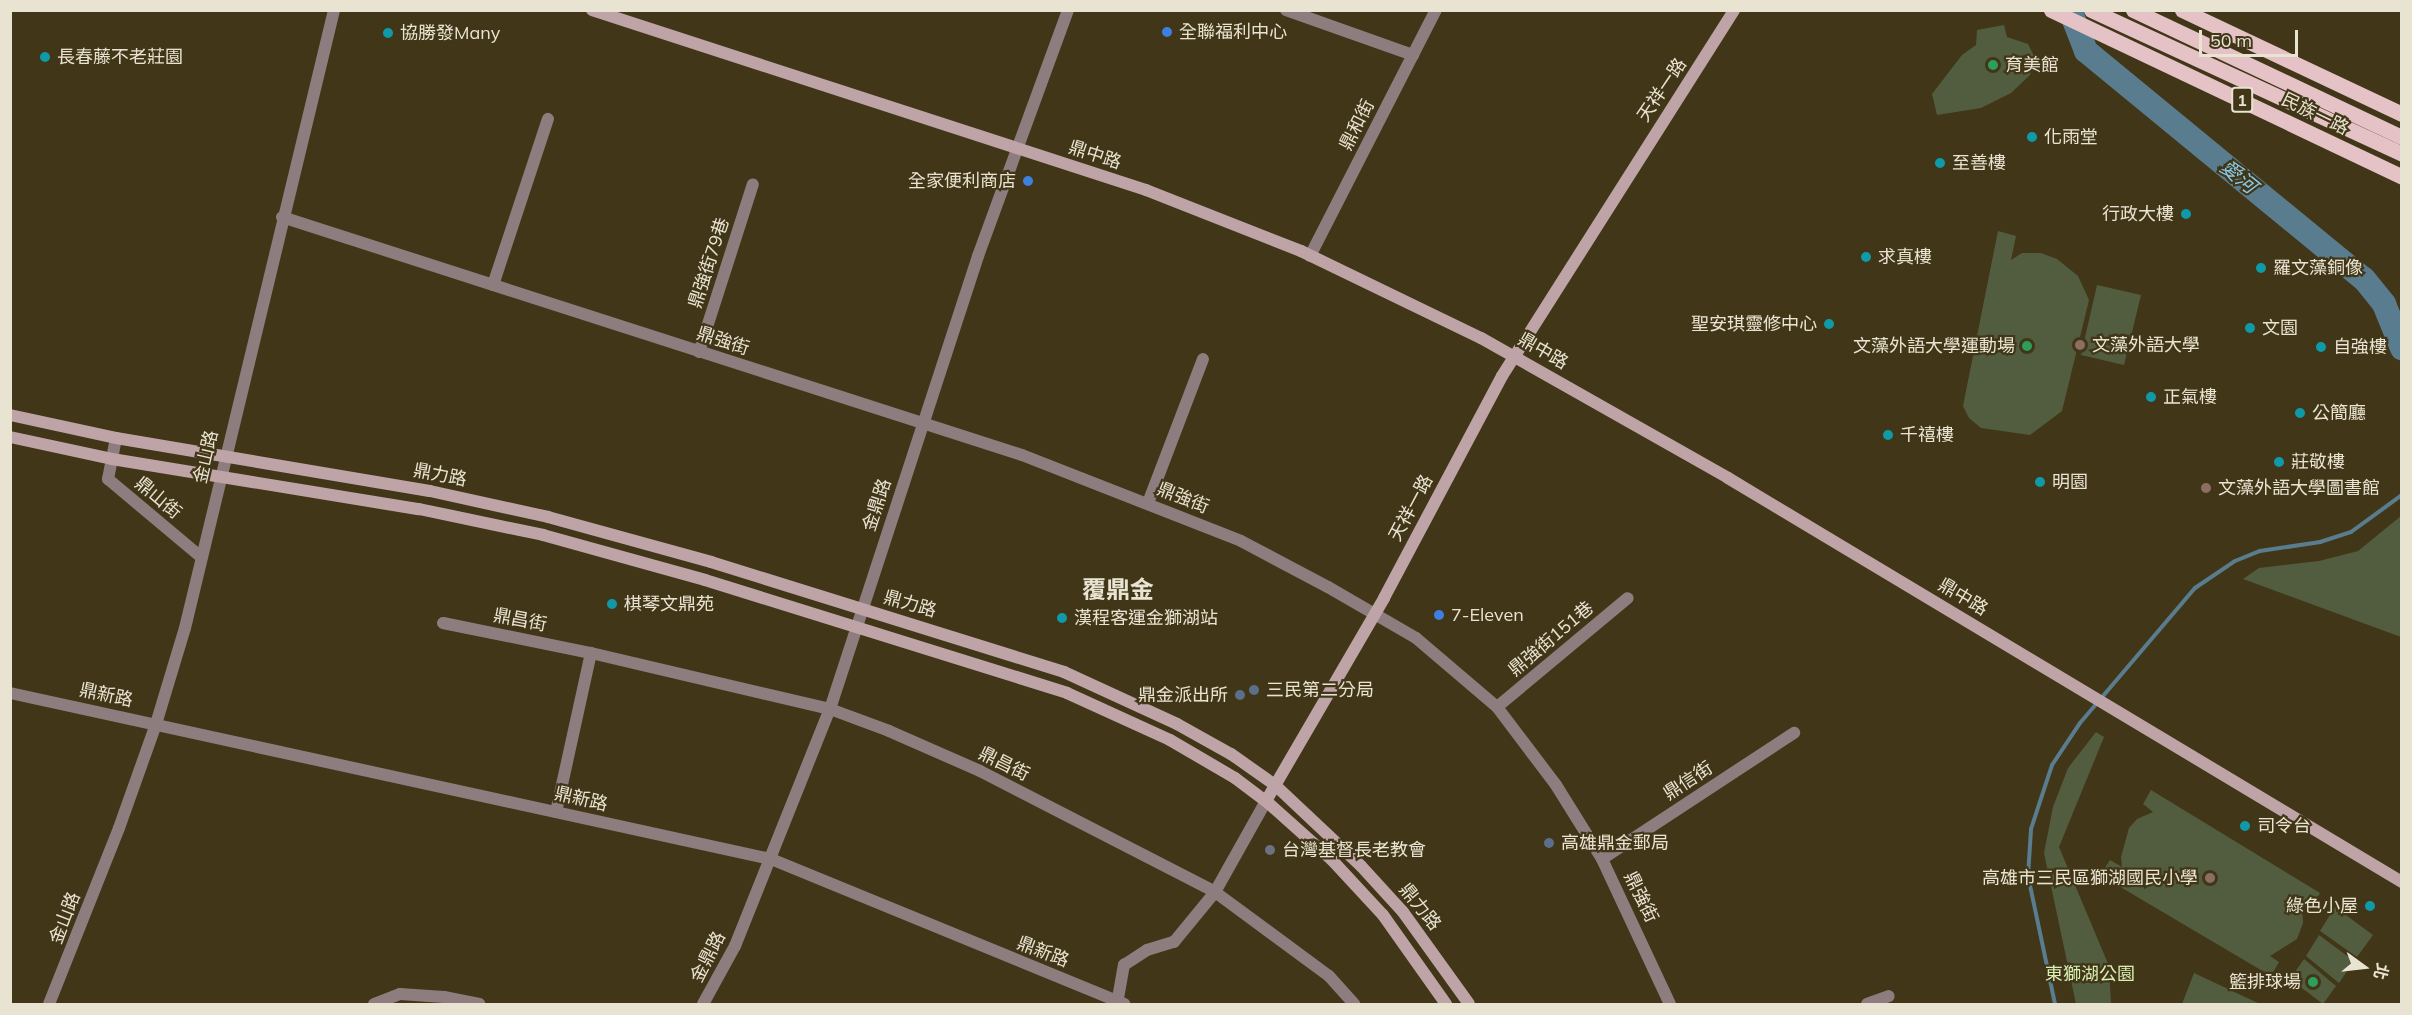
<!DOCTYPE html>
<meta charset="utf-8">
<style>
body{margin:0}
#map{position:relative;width:2412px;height:1015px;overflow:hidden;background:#413618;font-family:Mulish,"Noto Sans TC",sans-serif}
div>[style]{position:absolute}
.green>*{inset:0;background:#525d3f}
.stream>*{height:4px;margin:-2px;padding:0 2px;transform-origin:2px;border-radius:2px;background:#597d8f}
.river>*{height:24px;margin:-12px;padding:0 12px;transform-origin:12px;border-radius:12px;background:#597d8f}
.street>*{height:12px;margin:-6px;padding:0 6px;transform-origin:6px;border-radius:6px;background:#8e7d7f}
.secondary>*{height:12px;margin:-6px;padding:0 6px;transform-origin:6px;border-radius:6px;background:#bfa4a7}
.primary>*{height:15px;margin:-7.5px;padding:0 7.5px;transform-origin:7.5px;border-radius:7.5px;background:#e5c2c6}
.dots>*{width:16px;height:16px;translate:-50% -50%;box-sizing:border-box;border:3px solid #413618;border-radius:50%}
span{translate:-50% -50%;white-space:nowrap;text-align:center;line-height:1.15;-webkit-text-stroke:4.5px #413618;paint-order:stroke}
.shield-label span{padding:2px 4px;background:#413618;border:2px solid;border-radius:4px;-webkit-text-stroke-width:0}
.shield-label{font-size:16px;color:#e9e3d2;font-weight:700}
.poi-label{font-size:18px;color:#e9e3d2}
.left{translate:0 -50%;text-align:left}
.right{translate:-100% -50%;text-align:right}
.street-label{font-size:18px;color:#e9e3d2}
.park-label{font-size:18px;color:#d8eeb4}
.water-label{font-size:20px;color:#89c9e8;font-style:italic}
.district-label{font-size:24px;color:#e9e3d2;font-weight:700}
.frame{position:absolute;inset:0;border:12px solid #e9e3d2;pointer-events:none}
.north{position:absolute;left:2334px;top:937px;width:60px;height:60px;-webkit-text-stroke:4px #413618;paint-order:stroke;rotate:105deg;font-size:16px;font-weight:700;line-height:24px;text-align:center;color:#e9e3d2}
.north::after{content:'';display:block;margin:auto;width:21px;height:27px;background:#e9e3d2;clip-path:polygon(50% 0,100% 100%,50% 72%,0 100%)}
.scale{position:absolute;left:2199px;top:30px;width:99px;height:27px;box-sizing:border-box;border:3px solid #e9e3d2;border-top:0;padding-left:8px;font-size:18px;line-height:21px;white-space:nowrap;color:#e9e3d2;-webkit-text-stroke:4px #413618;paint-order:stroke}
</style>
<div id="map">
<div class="green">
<div style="clip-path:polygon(2004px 25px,2007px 37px,2028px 44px,2034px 56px,2030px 75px,2011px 93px,1981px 108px,1937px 115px,1932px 94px,1962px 55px,1976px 45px,1977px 30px)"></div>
<div style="clip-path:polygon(1998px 231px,2016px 236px,2011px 260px,2022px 253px,2041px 253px,2057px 259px,2078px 276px,2089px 300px,2062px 411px,2030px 435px,1981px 428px,1969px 418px,1963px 406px)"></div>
<div style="clip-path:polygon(2097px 285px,2141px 295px,2124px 365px,2081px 355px)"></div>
<div style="clip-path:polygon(2401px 516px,2401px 637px,2243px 579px,2259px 568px,2319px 561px,2358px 551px)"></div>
<div style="clip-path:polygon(2096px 732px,2104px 737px,2059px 847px,2109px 966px,2111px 1004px,2076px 1004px,2044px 853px,2053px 807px,2068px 768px)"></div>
<div style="clip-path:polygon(2151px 790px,2320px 893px,2310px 910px,2302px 905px,2303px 923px,2297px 939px,2270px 956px,2279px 962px,2271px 976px,2100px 875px,2110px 860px,2122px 867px,2121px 857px,2129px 828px,2137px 819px,2153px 812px,2143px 804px)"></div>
<div style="clip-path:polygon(2335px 907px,2373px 935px,2357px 957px,2320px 931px)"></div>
<div style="clip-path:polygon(2319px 935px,2354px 961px,2339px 983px,2306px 956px)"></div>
<div style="clip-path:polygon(2304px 959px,2336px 986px,2323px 1004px,2290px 979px)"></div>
<div style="clip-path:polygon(2194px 973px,2260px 1004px,2182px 1004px)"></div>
</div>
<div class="stream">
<div style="left:2055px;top:1004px;width:131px;rotate:-101.9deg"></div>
<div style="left:2028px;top:876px;width:47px;rotate:-86.3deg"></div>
<div style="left:2031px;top:829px;width:67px;rotate:-71.8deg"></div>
<div style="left:2052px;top:765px;width:50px;rotate:-56.3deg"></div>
<div style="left:2080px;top:723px;width:177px;rotate:-49.6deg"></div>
<div style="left:2195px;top:588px;width:48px;rotate:-34deg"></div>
<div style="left:2235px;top:561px;width:27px;rotate:-22deg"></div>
<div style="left:2260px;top:551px;width:61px;rotate:-8.5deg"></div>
<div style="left:2320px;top:542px;width:33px;rotate:-18deg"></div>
<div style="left:2351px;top:532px;width:63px;rotate:-36deg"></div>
</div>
<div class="river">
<div style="left:2070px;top:10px;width:44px;rotate:68.7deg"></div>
<div style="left:2086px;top:51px;width:360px;rotate:39.4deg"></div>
<div style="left:2364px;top:279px;width:32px;rotate:51deg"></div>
<div style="left:2384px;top:304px;width:48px;rotate:67.8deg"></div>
</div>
<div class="street">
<div style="left:1286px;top:10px;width:135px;rotate:19.5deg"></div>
<div style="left:282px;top:217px;width:777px;rotate:17.83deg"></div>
<div style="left:1022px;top:455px;width:235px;rotate:21.4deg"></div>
<div style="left:1241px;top:541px;width:98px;rotate:27.9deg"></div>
<div style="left:1328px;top:587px;width:102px;rotate:30.1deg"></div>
<div style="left:1416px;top:638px;width:106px;rotate:40.4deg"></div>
<div style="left:1497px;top:707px;width:98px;rotate:52.9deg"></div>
<div style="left:1556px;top:785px;width:87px;rotate:58.1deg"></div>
<div style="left:1602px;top:859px;width:160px;rotate:64.9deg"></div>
<div style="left:1310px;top:256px;width:276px;rotate:-62.9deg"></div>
<div style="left:493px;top:285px;width:175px;rotate:-71.7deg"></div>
<div style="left:699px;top:352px;width:176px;rotate:-72.2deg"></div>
<div style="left:116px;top:438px;width:42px;rotate:101deg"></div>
<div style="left:108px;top:479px;width:121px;rotate:40deg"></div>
<div style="left:1148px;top:503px;width:154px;rotate:-69.1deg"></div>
<div style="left:443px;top:623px;width:151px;rotate:11.5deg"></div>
<div style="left:591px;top:653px;width:245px;rotate:13.2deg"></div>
<div style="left:830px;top:709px;width:63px;rotate:20.4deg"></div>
<div style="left:889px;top:731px;width:99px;rotate:23.7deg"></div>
<div style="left:980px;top:771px;width:264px;rotate:27.2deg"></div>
<div style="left:1215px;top:892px;width:142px;rotate:36.4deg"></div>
<div style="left:1329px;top:976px;width:38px;rotate:48deg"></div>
<div style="left:10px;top:693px;width:779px;rotate:12.31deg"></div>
<div style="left:771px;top:859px;width:382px;rotate:22.3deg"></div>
<div style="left:1497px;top:707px;width:170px;rotate:-39.8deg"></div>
<div style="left:556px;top:812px;width:163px;rotate:-77.6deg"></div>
<div style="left:1602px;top:859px;width:230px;rotate:-33.3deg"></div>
<div style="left:49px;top:1004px;width:189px;rotate:-68.3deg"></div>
<div style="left:119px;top:828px;width:110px;rotate:-70.4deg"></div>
<div style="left:156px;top:724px;width:100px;rotate:-73.2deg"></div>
<div style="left:185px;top:628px;width:636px;rotate:-76.44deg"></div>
<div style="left:374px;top:1004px;width:28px;rotate:-21deg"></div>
<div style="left:400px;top:994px;width:44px;rotate:3.9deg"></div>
<div style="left:444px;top:997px;width:36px;rotate:11deg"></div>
<div style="left:703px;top:1004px;width:66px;rotate:-61.1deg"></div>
<div style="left:735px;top:946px;width:255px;rotate:-68.2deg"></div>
<div style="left:830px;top:709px;width:477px;rotate:-71.9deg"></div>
<div style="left:978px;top:256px;width:262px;rotate:-69.9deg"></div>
<div style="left:1117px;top:1004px;width:40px;rotate:-80deg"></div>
<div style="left:1124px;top:965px;width:27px;rotate:-33deg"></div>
<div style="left:1147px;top:950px;width:28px;rotate:-17deg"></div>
<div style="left:1174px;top:942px;width:65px;rotate:-50.6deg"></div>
<div style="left:1215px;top:892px;width:104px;rotate:-60.7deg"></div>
<div style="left:1867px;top:1004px;width:23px;rotate:-20deg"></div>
</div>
<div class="secondary">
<div style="left:592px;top:10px;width:583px;rotate:18deg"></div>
<div style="left:1146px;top:190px;width:167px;rotate:21.5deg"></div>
<div style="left:1301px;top:251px;width:200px;rotate:25.8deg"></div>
<div style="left:1481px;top:338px;width:284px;rotate:29.5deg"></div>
<div style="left:1728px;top:478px;width:786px;rotate:30.94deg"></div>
<div style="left:10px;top:415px;width:108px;rotate:12.2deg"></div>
<div style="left:116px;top:438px;width:318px;rotate:9.6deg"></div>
<div style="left:430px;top:491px;width:121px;rotate:12.4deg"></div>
<div style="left:548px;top:517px;width:169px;rotate:15.4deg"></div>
<div style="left:711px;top:562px;width:370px;rotate:17.3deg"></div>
<div style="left:1064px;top:672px;width:124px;rotate:24.7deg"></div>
<div style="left:1177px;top:724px;width:62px;rotate:29.1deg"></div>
<div style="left:1231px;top:754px;width:54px;rotate:35.2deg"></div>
<div style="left:1275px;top:785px;width:118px;rotate:43.3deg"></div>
<div style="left:1361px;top:866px;width:62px;rotate:47.6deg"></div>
<div style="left:1403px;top:912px;width:113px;rotate:54.3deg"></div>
<div style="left:10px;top:437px;width:104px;rotate:12.2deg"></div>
<div style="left:112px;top:459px;width:311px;rotate:9.3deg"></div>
<div style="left:419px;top:509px;width:127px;rotate:11.8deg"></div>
<div style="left:543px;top:535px;width:168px;rotate:15.5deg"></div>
<div style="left:705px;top:580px;width:379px;rotate:17.3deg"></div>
<div style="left:1067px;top:693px;width:113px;rotate:24.5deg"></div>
<div style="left:1170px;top:740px;width:75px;rotate:30.3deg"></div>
<div style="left:1235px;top:778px;width:39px;rotate:37deg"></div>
<div style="left:1266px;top:801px;width:89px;rotate:41.8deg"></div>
<div style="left:1332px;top:860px;width:75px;rotate:47.2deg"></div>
<div style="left:1383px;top:915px;width:109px;rotate:54.7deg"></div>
<div style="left:1266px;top:801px;width:235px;rotate:-59.8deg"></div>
<div style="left:1384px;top:598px;width:251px;rotate:-62deg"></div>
<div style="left:1502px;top:376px;width:433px;rotate:-57.6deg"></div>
</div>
<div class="primary">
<div style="left:2051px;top:10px;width:389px;rotate:25.4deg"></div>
<div style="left:2091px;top:10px;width:343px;rotate:24.8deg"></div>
<div style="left:2133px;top:10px;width:297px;rotate:25.3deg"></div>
<div style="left:2182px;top:10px;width:243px;rotate:25.3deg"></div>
</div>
<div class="dots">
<div style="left:1167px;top:32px;background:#3f7fe0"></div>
<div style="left:388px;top:33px;background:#0f9aa8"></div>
<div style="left:45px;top:57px;background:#0f9aa8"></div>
<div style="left:1993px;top:65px;background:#2e9e5b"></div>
<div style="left:2032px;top:137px;background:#0f9aa8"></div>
<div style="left:1940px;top:163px;background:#0f9aa8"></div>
<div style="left:1028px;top:181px;background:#3f7fe0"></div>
<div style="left:2186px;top:214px;background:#0f9aa8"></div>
<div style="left:1866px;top:257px;background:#0f9aa8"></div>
<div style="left:2261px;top:268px;background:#0f9aa8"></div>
<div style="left:1829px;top:324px;background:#0f9aa8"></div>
<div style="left:2250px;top:328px;background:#0f9aa8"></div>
<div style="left:2080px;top:345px;background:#8d6e63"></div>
<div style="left:2027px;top:346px;background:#2e9e5b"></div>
<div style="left:2321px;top:347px;background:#0f9aa8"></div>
<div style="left:2151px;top:397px;background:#0f9aa8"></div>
<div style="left:2300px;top:413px;background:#0f9aa8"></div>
<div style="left:1888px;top:435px;background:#0f9aa8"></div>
<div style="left:2279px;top:462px;background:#0f9aa8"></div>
<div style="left:2040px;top:482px;background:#0f9aa8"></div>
<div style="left:2206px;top:488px;background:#8d6e63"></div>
<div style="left:612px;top:604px;background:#0f9aa8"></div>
<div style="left:1439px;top:615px;background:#3f7fe0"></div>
<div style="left:1062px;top:618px;background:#0f9aa8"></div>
<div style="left:1254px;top:690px;background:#5c6f8a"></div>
<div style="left:1240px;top:695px;background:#5c6f8a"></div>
<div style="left:2245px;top:826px;background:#0f9aa8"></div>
<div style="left:1549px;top:843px;background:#5c6f8a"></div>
<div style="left:1270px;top:850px;background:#6b7280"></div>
<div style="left:2210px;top:878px;background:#8d6e63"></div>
<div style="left:2370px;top:906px;background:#0f9aa8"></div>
<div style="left:2313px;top:982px;background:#2e9e5b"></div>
</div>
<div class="shield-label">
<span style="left:2242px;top:100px">1</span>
</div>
<div class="poi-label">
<span class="left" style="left:1179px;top:32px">全聯福利中心</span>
<span class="left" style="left:400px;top:33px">協勝發Many</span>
<span class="left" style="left:57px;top:57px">長春藤不老莊園</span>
<span class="left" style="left:2005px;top:65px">育美館</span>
<span class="left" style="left:2044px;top:137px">化雨堂</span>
<span class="left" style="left:1952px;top:163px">至善樓</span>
<span class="right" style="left:1016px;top:181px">全家便利商店</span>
<span class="right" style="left:2174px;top:214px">行政大樓</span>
<span class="left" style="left:1878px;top:257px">求真樓</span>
<span class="left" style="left:2273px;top:268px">羅文藻銅像</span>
<span class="right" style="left:1817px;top:324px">聖安琪靈修中心</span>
<span class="left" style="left:2262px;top:328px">文園</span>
<span class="left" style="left:2092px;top:345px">文藻外語大學</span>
<span class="right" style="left:2015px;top:346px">文藻外語大學運動場</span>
<span class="left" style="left:2333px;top:347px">自強樓</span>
<span class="left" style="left:2163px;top:397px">正氣樓</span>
<span class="left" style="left:2312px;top:413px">公簡廳</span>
<span class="left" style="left:1900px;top:435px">千禧樓</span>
<span class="left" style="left:2291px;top:462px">莊敬樓</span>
<span class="left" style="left:2052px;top:482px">明園</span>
<span class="left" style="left:2218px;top:488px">文藻外語大學圖書館</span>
<span class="left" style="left:624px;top:604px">棋琴文鼎苑</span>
<span class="left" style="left:1451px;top:615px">7-Eleven</span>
<span class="left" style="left:1074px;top:618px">漢程客運金獅湖站</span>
<span class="left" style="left:1266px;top:690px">三民第二分局</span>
<span class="right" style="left:1228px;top:695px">鼎金派出所</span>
<span class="left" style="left:2257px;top:826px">司令台</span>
<span class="left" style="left:1561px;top:843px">高雄鼎金郵局</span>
<span class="left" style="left:1282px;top:850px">台灣基督長老教會</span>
<span class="right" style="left:2198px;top:878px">高雄市三民區獅湖國民小學</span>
<span class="right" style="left:2358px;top:906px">綠色小屋</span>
<span class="right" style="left:2301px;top:982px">籃排球場</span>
</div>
<div class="street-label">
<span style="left:1662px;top:90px;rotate:-56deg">天祥一路</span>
<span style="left:2315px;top:114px;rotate:26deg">民族一路</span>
<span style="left:1357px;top:125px;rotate:-63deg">鼎和街</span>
<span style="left:1095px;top:155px;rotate:18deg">鼎中路</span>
<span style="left:709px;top:263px;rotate:-72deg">鼎強街79巷</span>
<span style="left:723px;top:341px;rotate:18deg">鼎強街</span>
<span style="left:1543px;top:351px;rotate:30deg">鼎中路</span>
<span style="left:206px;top:457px;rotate:-77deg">金山路</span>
<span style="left:440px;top:475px;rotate:11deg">鼎力路</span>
<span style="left:158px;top:498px;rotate:40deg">鼎山街</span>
<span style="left:1183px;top:498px;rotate:22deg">鼎強街</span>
<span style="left:877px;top:505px;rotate:-72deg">金鼎路</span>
<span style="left:1411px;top:508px;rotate:-62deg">天祥一路</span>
<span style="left:1963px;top:597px;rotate:31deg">鼎中路</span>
<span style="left:910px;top:604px;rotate:16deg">鼎力路</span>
<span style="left:520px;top:620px;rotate:11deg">鼎昌街</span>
<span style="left:1551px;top:639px;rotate:-40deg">鼎強街151巷</span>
<span style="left:106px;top:695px;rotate:12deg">鼎新路</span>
<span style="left:1004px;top:764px;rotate:26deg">鼎昌街</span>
<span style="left:1688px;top:781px;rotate:-33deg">鼎信街</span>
<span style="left:581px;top:799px;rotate:13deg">鼎新路</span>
<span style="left:1641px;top:897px;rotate:64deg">鼎強街</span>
<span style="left:1420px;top:907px;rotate:51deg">鼎力路</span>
<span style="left:65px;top:918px;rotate:-69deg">金山路</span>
<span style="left:1043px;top:952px;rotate:21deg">鼎新路</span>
<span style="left:708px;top:957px;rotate:-63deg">金鼎路</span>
</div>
<div class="park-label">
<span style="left:2090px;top:974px">東獅湖公園</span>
</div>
<div class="water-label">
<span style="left:2239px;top:176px;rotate:39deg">愛河</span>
</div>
<div class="district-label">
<span style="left:1118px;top:590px">覆鼎金</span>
</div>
<div class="frame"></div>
<div class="north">北</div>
<div class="scale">50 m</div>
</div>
